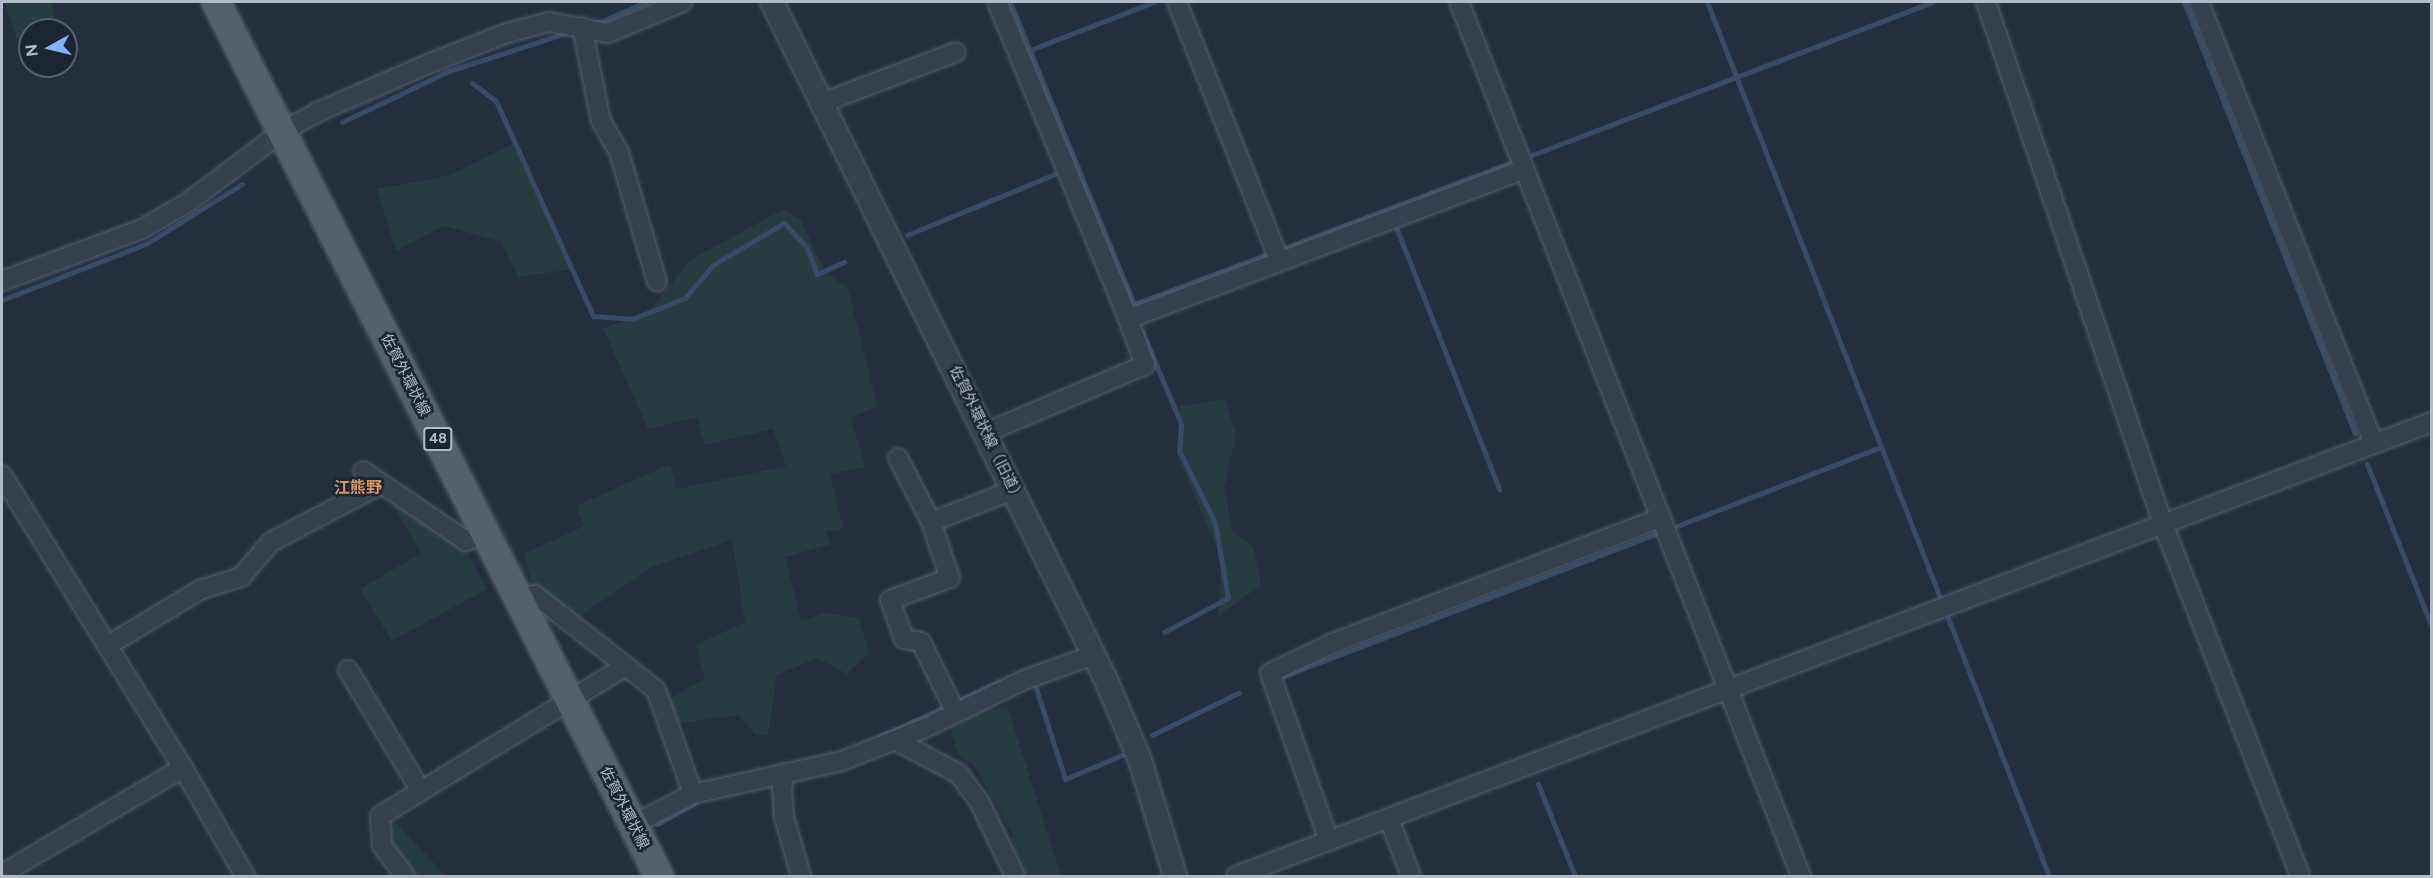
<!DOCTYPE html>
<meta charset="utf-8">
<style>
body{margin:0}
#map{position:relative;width:2433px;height:878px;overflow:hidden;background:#232e3f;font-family:Figtree,"Noto Sans JP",sans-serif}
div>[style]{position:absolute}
.green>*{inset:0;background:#253c40}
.stream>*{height:5px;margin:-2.5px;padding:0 2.5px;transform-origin:2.5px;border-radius:2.5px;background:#374b69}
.roads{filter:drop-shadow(0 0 2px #555e6d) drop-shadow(0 0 2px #555e6d)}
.minor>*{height:18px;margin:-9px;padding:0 9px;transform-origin:9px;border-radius:9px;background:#37404f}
.tertiary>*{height:22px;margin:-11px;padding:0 11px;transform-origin:11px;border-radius:11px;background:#37404f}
.primary>*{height:28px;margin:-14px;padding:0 14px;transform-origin:14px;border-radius:14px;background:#555f6f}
span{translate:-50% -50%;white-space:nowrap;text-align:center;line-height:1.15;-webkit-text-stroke:5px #1c2534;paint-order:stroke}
.shield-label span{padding:2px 4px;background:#1c2534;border:2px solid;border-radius:4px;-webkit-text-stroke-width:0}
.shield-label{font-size:14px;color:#b3bbca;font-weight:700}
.street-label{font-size:15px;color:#b3bbca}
.neighbourhood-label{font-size:16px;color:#da965d;font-weight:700}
.frame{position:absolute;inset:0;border:3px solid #b3bbca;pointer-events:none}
.north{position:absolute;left:18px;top:18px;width:60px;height:60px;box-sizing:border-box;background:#1c2534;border:2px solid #586170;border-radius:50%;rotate:262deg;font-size:16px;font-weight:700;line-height:24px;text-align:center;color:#b3bbca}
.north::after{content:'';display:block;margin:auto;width:21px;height:27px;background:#84b1fd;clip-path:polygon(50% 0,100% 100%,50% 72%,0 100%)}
</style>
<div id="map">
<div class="green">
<div style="clip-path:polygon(4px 2px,52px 2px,58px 30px,30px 30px,30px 52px,23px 55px)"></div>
<div style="clip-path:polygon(517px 142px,574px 269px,518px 277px,501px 242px,444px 226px,396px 251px,377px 189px,451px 175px)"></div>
<div style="clip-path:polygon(784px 209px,801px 220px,824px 270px,848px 289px,877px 406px,851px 418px,865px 467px,830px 474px,843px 529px,826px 532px,831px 544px,785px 557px,801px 621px,825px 613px,859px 618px,869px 653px,847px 674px,818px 658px,777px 675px,768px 735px,756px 735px,738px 715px,677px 724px,668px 700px,705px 678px,696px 645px,745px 622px,732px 540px,654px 566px,575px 619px,532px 585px,524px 554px,584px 526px,576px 506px,670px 464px,677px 489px,786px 466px,773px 429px,705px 445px,697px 417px,648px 429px,603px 328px,647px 314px,690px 260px)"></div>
<div style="clip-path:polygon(1225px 399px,1236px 434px,1224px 487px,1233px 532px,1253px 546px,1261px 585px,1218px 616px,1221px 557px,1177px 455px,1180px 406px)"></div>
<div style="clip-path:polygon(387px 494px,467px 553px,487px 589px,392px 641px,360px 589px,421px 553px)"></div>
<div style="clip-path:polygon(984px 705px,993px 710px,1007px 705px,1061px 876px,1021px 876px,1007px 847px,1013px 835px,975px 767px,958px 755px,948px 722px)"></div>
<div style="clip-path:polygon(396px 823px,446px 876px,415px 876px,383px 830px)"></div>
</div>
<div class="stream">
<div style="left:1010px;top:2px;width:326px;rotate:67.7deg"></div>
<div style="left:1134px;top:304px;width:143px;rotate:-20.5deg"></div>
<div style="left:1707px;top:2px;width:939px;rotate:68.63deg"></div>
<div style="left:2184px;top:2px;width:464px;rotate:68.4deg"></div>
<div style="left:595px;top:24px;width:56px;rotate:-23.3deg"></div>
<div style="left:1030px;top:50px;width:133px;rotate:-21.2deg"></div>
<div style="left:472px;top:83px;width:30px;rotate:37deg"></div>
<div style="left:496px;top:101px;width:236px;rotate:65.7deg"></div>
<div style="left:593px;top:316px;width:39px;rotate:4deg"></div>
<div style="left:632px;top:319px;width:57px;rotate:-21.6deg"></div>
<div style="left:685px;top:298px;width:43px;rotate:-49.7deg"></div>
<div style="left:713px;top:265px;width:82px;rotate:-30.6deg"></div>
<div style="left:784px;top:223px;width:34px;rotate:47deg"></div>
<div style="left:807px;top:248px;width:28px;rotate:69deg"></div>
<div style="left:817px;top:274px;width:30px;rotate:-24deg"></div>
<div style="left:342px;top:122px;width:119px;rotate:-25.5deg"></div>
<div style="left:449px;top:71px;width:126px;rotate:-18deg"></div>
<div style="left:1532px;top:155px;width:429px;rotate:-20.9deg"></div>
<div style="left:1396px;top:227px;width:282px;rotate:68.5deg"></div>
<div style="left:907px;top:235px;width:160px;rotate:-22.4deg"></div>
<div style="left:1287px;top:247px;width:241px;rotate:-20.7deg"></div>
<div style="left:2px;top:300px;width:155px;rotate:-21.3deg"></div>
<div style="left:146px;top:244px;width:113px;rotate:-32deg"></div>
<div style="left:1142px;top:331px;width:101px;rotate:67.2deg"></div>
<div style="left:1181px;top:424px;width:26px;rotate:94deg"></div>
<div style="left:1179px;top:450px;width:81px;rotate:63.7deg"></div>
<div style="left:1215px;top:523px;width:76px;rotate:80.2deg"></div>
<div style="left:1228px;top:598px;width:72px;rotate:152deg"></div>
<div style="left:2367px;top:464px;width:175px;rotate:68.3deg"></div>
<div style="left:1677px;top:526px;width:219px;rotate:-21.2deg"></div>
<div style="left:1284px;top:676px;width:398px;rotate:-20.9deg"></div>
<div style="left:1035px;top:685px;width:99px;rotate:72.3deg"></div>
<div style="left:1065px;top:779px;width:62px;rotate:-22.8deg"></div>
<div style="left:962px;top:699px;width:41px;rotate:-24.7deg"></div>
<div style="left:1152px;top:735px;width:96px;rotate:-26deg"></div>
<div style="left:881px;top:736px;width:70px;rotate:-24.4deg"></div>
<div style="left:1538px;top:784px;width:99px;rotate:68.1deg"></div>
<div style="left:657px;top:824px;width:43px;rotate:-28.9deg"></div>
</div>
<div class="roads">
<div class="minor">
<div style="left:997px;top:2px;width:343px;rotate:67.5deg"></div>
<div style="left:1177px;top:2px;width:277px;rotate:68.4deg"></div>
<div style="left:1459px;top:2px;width:939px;rotate:68.63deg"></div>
<div style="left:1986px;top:2px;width:551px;rotate:71.27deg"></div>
<div style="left:2163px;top:524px;width:378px;rotate:68.7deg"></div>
<div style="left:2199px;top:2px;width:475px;rotate:68.4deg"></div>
<div style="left:582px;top:27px;width:96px;rotate:78.6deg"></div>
<div style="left:601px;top:121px;width:36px;rotate:60deg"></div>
<div style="left:619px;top:152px;width:135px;rotate:73.7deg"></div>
<div style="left:822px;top:103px;width:143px;rotate:-20.8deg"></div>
<div style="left:2px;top:281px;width:149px;rotate:-20.4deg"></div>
<div style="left:142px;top:229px;width:52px;rotate:-30deg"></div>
<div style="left:187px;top:203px;width:120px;rotate:-36.9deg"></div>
<div style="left:283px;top:131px;width:42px;rotate:-28.4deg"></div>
<div style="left:320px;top:111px;width:118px;rotate:-23.5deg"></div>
<div style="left:428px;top:64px;width:85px;rotate:-21.4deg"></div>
<div style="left:507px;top:33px;width:43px;rotate:-14.7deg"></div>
<div style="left:549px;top:22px;width:60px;rotate:10.6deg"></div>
<div style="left:608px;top:33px;width:81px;rotate:-22.5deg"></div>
<div style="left:985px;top:433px;width:174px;rotate:-23deg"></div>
<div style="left:1145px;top:365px;width:49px;rotate:-110.3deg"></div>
<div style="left:1128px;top:319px;width:423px;rotate:-20.7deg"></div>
<div style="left:898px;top:458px;width:72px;rotate:62.7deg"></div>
<div style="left:931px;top:522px;width:59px;rotate:71.3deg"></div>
<div style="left:950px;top:578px;width:64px;rotate:159.9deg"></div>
<div style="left:890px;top:600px;width:41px;rotate:70.3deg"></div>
<div style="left:904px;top:639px;width:17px;rotate:10deg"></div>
<div style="left:921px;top:642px;width:79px;rotate:63.8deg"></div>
<div style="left:363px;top:471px;width:125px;rotate:34.2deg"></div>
<div style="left:466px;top:541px;width:21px;rotate:-23deg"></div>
<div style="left:2px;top:475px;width:344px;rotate:58.3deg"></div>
<div style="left:183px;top:768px;width:125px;rotate:60.1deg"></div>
<div style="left:931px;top:522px;width:88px;rotate:-21.3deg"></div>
<div style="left:518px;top:598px;width:17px;rotate:-10deg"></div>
<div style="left:535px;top:595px;width:154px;rotate:38.1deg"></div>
<div style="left:656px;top:690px;width:110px;rotate:70.4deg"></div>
<div style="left:107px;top:646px;width:109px;rotate:-31.1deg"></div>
<div style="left:200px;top:590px;width:43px;rotate:-17.6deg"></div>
<div style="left:241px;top:577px;width:46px;rotate:-49.4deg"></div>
<div style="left:271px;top:542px;width:124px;rotate:-27.8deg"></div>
<div style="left:348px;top:670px;width:141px;rotate:58.9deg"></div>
<div style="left:895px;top:740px;width:72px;rotate:28deg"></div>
<div style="left:959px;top:774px;width:36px;rotate:54deg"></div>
<div style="left:980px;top:803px;width:81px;rotate:64.4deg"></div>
<div style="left:785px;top:773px;width:15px;rotate:101deg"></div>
<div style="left:782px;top:788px;width:29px;rotate:86deg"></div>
<div style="left:784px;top:817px;width:61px;rotate:73.9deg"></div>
<div style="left:1389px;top:819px;width:61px;rotate:68.9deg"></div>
<div style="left:632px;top:825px;width:68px;rotate:-26.9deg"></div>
<div style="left:693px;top:794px;width:153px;rotate:-12.5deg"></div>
<div style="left:842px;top:761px;width:89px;rotate:-21.7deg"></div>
<div style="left:925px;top:728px;width:110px;rotate:-25.9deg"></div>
<div style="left:1024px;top:680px;width:74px;rotate:-19.7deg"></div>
<div style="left:1329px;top:841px;width:178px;rotate:-109.4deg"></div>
<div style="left:1270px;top:673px;width:70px;rotate:-25.5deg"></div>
<div style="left:1333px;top:643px;width:351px;rotate:-20.9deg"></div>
<div style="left:2px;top:874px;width:210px;rotate:-30.4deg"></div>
<div style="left:405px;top:876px;width:39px;rotate:-127deg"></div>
<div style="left:382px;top:845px;width:29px;rotate:-94deg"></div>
<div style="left:380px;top:816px;width:288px;rotate:-31.4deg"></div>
<div style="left:1236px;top:876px;width:1279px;rotate:-20.79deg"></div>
</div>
<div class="tertiary">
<div style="left:772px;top:2px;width:756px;rotate:63.77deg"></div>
<div style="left:1106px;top:680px;width:87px;rotate:67deg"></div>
<div style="left:1140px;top:760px;width:121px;rotate:73.2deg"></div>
</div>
<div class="primary">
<div style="left:216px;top:2px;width:980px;rotate:63.12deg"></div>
</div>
</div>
<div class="shield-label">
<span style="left:438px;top:439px">48</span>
</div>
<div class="street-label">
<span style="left:405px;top:375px;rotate:63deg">佐賀外環状線</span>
<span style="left:986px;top:434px;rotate:64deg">佐賀外環状線（旧道）</span>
<span style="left:624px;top:808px;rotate:63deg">佐賀外環状線</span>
</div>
<div class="neighbourhood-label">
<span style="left:358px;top:488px">江熊野</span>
</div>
<div class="frame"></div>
<div class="north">N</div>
</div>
